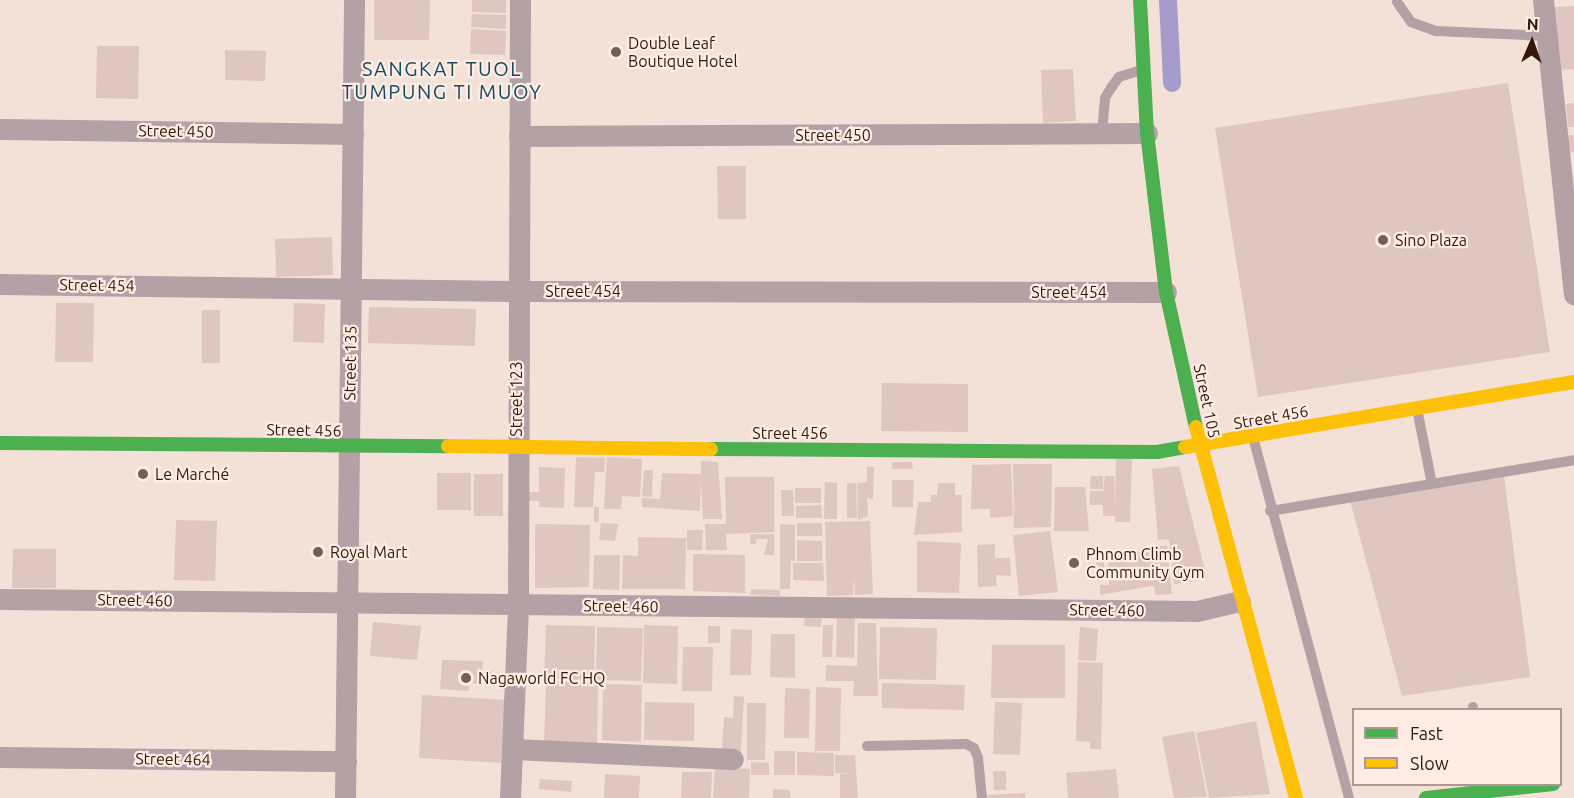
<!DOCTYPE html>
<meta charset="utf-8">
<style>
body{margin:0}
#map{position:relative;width:1574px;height:798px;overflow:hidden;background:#f3e0d7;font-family:Ubuntu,sans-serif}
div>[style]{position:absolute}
.canal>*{height:18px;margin:-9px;padding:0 9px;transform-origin:9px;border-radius:9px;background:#a59ccb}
.building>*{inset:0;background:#dfc6c0}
.lane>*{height:10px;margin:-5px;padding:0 5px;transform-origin:5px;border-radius:5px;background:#b3a1a6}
.street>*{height:21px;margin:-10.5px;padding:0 10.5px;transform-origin:10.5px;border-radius:10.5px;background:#b3a1a6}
.fast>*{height:14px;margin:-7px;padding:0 7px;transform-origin:7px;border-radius:7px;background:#4caf50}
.slow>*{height:14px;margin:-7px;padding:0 7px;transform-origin:7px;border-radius:7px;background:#ffc107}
.dots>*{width:16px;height:16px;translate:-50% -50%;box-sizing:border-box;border:3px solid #ffede5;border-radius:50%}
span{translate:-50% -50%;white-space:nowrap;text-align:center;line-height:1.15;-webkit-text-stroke:4.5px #ffede5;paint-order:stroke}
.poi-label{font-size:16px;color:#361808}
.left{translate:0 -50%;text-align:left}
.street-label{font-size:16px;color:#361808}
.quarter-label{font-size:20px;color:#18495b;letter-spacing:1.5px}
.legend{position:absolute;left:1352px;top:708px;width:210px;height:78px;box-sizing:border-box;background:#ffede5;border:2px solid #af988d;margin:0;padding:8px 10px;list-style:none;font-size:18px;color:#361808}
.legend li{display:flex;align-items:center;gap:12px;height:30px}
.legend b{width:30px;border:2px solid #af988d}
.north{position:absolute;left:1502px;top:12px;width:60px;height:60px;-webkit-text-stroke:4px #ffede5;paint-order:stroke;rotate:2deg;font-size:16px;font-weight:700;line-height:24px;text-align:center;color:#361808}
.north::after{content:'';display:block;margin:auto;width:21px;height:27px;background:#361808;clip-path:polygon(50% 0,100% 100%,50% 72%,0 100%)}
</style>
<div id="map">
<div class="canal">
<div style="left:1168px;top:0;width:83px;rotate:87.2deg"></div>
</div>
<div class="building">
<div style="clip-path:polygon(374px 0,430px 0,429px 40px,374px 40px)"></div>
<div style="clip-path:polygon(472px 0,506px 0,506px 13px,472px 12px)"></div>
<div style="clip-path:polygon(1574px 6px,1574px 69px,1559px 70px,1555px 7px)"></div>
<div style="clip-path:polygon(472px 14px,506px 15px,506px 29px,471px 27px)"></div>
<div style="clip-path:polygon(471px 29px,506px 31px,505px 55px,470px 54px)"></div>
<div style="clip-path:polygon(97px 46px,139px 46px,138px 99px,96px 98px)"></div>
<div style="clip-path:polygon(225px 50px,266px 51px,265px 81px,225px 80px)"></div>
<div style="clip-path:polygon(1073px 69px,1076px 121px,1043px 123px,1041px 70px)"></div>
<div style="clip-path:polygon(1508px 83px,1550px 352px,1258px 397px,1215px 128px)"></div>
<div style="clip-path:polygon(1574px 103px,1574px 127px,1568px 127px,1566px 104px)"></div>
<div style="clip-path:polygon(1574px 135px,1574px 152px,1566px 153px,1564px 136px)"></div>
<div style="clip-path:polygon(717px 166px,746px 166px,746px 219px,718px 219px)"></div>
<div style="clip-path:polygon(332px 237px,333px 275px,276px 277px,275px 239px)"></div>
<div style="clip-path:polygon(56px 303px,94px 303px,93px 362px,55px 362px)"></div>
<div style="clip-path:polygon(294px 303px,325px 304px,324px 343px,293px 342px)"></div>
<div style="clip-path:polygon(369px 307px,476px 309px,475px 346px,368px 343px)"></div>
<div style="clip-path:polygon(202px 310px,220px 310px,220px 363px,202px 363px)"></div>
<div style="clip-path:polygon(882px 383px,968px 384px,968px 432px,881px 431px)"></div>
<div style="clip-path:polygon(576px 457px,605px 458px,604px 472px,595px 472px,593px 507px,574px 507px)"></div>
<div style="clip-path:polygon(607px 457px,642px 459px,640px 497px,622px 496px,621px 509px,604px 509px)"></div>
<div style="clip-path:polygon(1116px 459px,1132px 459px,1130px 522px,1115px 522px,1115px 516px,1103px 516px,1103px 505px,1090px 505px,1090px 491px,1103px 491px,1105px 476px,1114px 476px,1115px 508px)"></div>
<div style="clip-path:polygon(701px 461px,718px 462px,722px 519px,703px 519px,701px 480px,700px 511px,642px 507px,642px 498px,660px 499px,662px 473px,701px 474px)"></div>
<div style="clip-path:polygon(892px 462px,912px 462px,913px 469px,892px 469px)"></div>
<div style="clip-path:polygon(1011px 464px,1013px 516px,990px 518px,990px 509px,971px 509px,972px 465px)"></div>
<div style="clip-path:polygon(1013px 464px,1052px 464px,1051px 527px,1014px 528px)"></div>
<div style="clip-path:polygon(1179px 466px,1207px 579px,1174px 584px,1169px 539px,1158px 540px,1152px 469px)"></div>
<div style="clip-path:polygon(539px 467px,565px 468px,564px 508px,539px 507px,539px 501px,527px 501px,527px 492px,539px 492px)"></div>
<div style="clip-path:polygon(867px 467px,874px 467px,873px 499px,867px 498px,868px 516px,858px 520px,857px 483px,867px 482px)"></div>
<div style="clip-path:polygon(644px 470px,653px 470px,652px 497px,642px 496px)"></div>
<div style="clip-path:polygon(437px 473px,471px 473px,471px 510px,437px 510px)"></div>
<div style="clip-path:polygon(474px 474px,503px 474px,503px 516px,474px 516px)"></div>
<div style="clip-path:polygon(1091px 476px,1103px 476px,1103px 489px,1090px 489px)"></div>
<div style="clip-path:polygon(1504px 476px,1530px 677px,1402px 696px,1350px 500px)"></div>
<div style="clip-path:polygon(725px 477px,774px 477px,774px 532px,726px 534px,727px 550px,706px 550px,705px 524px,726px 524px)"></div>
<div style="clip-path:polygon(892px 480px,914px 480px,913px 507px,892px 507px)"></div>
<div style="clip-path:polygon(825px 482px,837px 483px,837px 519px,824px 519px)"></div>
<div style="clip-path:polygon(847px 483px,856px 483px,857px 518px,847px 518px)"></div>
<div style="clip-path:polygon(938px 483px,955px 483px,955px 495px,962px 495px,962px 532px,914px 535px,918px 502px,931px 502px,931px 495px,937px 495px)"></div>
<div style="clip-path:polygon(1055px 487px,1085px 487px,1089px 531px,1054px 531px)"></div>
<div style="clip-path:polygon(795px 488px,821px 488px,821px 503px,795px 503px)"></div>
<div style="clip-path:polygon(781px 490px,793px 490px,794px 516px,782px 516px)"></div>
<div style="clip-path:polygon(821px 505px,822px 518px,796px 518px,796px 506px)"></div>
<div style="clip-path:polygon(594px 507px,599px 507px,599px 522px,594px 522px)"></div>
<div style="clip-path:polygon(176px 520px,217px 521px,215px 581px,174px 580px)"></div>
<div style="clip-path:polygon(870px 521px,873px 594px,855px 595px,854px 577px,853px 595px,827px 596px,825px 522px)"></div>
<div style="clip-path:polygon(601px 523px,618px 524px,615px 541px,599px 540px)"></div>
<div style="clip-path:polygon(797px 523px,822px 523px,822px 536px,797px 536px)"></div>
<div style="clip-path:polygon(535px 524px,590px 525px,589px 587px,535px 588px)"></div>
<div style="clip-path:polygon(780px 524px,795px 525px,795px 561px,791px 561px,790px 589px,780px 589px)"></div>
<div style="clip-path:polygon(687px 530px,703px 530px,702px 550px,687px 550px)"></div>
<div style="clip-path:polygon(1050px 531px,1058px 592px,1019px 596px,1013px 535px)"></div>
<div style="clip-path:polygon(750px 534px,774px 534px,774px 555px,764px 555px,768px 539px,756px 539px,756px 544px,750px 544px)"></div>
<div style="clip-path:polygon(638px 537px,686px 538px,685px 589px,622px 589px,623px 555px,638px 556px)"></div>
<div style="clip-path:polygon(797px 540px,822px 541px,822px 561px,797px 561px)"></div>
<div style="clip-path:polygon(917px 541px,961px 543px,959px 593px,917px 592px)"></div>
<div style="clip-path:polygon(995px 544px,995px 558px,1010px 558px,1011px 576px,996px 575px,997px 586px,978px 587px,977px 545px)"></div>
<div style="clip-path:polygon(1149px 546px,1167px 546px,1172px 594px,1155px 595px,1154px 586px,1151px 586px,1100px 595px,1100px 585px,1109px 585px,1108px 553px,1149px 552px)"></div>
<div style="clip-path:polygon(13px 549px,56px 549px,56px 588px,12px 588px)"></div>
<div style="clip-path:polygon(693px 554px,745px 555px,745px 593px,693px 591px)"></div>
<div style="clip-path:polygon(594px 555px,620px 555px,619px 590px,593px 589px)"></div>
<div style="clip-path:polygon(1096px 557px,1104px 557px,1104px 572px,1096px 572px)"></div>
<div style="clip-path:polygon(793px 563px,823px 563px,824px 581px,793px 580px)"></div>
<div style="clip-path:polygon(751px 589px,780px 590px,780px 596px,750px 595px)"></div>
<div style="clip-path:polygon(805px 610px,822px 610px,821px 627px,804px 626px)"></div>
<div style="clip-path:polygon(837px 611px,855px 611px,854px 658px,836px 657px)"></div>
<div style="clip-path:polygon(373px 622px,421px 626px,417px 660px,370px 656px)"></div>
<div style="clip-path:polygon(858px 623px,876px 623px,878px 696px,853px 696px,854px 681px,826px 681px,826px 665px,857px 666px)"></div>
<div style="clip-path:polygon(546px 625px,595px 626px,594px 680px,544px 679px)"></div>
<div style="clip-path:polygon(644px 625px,678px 626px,677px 684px,643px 683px)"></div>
<div style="clip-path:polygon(823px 625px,833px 625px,832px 657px,822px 657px)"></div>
<div style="clip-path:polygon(708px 626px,720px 626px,720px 643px,708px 643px)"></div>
<div style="clip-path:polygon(597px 627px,643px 628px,641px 681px,596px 680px)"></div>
<div style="clip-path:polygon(880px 627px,937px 628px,936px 680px,879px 679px)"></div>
<div style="clip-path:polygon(1080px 627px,1098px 629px,1096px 661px,1078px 660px)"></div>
<div style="clip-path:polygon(731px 629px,752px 630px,751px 675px,730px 675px)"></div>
<div style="clip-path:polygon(771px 634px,795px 634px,795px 678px,770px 677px)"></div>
<div style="clip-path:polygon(992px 645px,1065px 645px,1065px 698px,991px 698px)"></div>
<div style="clip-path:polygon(683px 647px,713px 647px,712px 691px,682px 691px)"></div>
<div style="clip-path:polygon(442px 660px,483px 661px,482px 672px,492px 671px,492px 684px,469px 683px,469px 691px,440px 689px)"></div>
<div style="clip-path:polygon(1078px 662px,1103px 663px,1101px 749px,1090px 749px,1090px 742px,1076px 741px)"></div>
<div style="clip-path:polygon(546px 681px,598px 683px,597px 744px,544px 742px)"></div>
<div style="clip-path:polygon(882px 683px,965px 685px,964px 710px,882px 708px)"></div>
<div style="clip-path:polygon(603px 684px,642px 685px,641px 742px,602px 740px)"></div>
<div style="clip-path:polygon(816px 687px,841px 688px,840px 751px,815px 751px)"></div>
<div style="clip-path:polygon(785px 688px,810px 689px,809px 738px,784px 738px)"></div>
<div style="clip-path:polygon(422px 695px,506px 700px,503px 763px,419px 758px)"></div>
<div style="clip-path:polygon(734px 696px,744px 697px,740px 766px,721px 765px,724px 717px,733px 718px)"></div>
<div style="clip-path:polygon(645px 702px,694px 703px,694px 741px,644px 740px)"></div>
<div style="clip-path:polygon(995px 702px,1022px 703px,1020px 755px,993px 754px)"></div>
<div style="clip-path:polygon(747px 703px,766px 703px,765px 760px,747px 760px)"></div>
<div style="clip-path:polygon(1256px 721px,1270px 794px,1209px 798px,1196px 733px)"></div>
<div style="clip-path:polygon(1194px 731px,1207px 797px,1174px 798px,1162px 737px)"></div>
<div style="clip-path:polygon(774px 751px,795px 751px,795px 775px,774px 775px)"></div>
<div style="clip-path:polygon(797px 752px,834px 753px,834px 776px,797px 775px)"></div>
<div style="clip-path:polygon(835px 755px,855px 755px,858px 798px,840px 798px,840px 774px,852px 773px,835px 773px)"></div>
<div style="clip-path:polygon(751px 762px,769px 763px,769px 775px,751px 775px)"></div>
<div style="clip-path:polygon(715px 767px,750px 769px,749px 798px,713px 798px)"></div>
<div style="clip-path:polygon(1116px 769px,1119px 798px,1068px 798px,1066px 773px)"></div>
<div style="clip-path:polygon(993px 771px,1006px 771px,1006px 790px,994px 790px)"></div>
<div style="clip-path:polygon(682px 772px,712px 772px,711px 798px,681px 798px)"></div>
<div style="clip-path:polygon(605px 774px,640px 776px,639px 798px,604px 798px)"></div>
<div style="clip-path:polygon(540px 779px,572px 781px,571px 792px,539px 789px)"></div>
<div style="clip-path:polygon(773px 789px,790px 790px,790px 798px,773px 798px)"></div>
<div style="clip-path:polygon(1025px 793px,1025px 798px,988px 798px,987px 795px)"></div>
</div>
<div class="lane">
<div style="left:1397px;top:2px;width:24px;rotate:55deg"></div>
<div style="left:1411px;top:22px;width:27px;rotate:20deg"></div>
<div style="left:1436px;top:31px;width:111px;rotate:2.6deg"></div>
<div style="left:1102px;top:133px;width:35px;rotate:-85deg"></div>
<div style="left:1105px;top:98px;width:12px;rotate:-59deg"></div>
<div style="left:1111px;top:88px;width:14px;rotate:-54deg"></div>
<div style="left:1119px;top:77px;width:23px;rotate:-18deg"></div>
<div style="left:1417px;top:409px;width:76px;rotate:78.7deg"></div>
<div style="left:1253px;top:437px;width:374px;rotate:75.1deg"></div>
<div style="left:1270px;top:511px;width:308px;rotate:-9.5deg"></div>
<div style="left:1473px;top:707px;width:3px;rotate:90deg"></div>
<div style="left:867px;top:746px;width:99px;rotate:-1.2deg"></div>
<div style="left:966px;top:744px;width:9px;rotate:27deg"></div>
<div style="left:974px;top:748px;width:11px;rotate:68deg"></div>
<div style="left:978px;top:758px;width:40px;rotate:84.3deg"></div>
</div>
<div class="street">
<div style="left:1543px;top:0;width:296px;rotate:84deg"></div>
<div style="left:0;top:129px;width:353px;rotate:0.8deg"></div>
<div style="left:519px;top:136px;width:628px;rotate:-0.27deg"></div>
<div style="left:0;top:284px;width:516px;rotate:0.78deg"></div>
<div style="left:516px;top:291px;width:650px;rotate:0.09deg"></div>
<div style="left:0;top:599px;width:1197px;rotate:0.57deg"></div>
<div style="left:1197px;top:611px;width:44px;rotate:-13.1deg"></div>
<div style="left:513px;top:749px;width:220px;rotate:2.6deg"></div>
<div style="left:0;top:757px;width:346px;rotate:0.7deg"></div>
<div style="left:345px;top:798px;width:798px;rotate:-89.35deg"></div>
<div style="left:510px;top:798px;width:193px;rotate:-87.6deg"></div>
<div style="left:518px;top:605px;width:605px;rotate:-89.81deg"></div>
</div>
<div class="fast">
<div style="left:1140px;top:0;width:133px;rotate:87deg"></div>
<div style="left:1147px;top:133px;width:160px;rotate:83.2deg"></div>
<div style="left:1166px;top:292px;width:138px;rotate:77.5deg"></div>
<div style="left:0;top:443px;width:448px;rotate:0.4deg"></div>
<div style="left:711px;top:449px;width:446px;rotate:0.4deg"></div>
<div style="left:1157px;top:452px;width:28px;rotate:-10deg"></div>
<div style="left:1426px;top:798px;width:128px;rotate:-6.3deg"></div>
</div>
<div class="slow">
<div style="left:1196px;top:427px;width:384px;rotate:74.9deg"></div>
<div style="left:448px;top:446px;width:263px;rotate:0.7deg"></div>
<div style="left:1185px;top:447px;width:394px;rotate:-9.5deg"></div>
</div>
<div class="dots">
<div style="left:616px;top:52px;background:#785e50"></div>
<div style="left:1383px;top:240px;background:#785e50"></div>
<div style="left:143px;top:474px;background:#785e50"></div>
<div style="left:318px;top:552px;background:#785e50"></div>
<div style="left:1074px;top:563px;background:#785e50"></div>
<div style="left:466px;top:678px;background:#785e50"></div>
</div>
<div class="poi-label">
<span class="left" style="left:628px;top:52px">Double Leaf<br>Boutique Hotel</span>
<span class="left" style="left:1395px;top:240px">Sino Plaza</span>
<span class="left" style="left:155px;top:474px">Le Marché</span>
<span class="left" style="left:330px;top:552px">Royal Mart</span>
<span class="left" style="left:1086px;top:563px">Phnom Climb<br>Community Gym</span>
<span class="left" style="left:478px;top:678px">Nagaworld FC HQ</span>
</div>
<div class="street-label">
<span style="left:176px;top:131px;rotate:1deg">Street 450</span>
<span style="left:833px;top:135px">Street 450</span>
<span style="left:97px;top:285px;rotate:1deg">Street 454</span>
<span style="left:583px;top:291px">Street 454</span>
<span style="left:1069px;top:292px">Street 454</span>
<span style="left:350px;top:363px;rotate:-89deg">Street 135</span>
<span style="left:516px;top:399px;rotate:-90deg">Street 123</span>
<span style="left:1207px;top:401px;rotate:78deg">Street 105</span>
<span style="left:1271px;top:417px;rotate:-10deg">Street 456</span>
<span style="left:304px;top:430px;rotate:1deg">Street 456</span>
<span style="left:790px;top:433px">Street 456</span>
<span style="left:135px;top:600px;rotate:1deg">Street 460</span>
<span style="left:621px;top:606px;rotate:1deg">Street 460</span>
<span style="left:1107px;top:610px;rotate:1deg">Street 460</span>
<span style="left:173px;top:759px;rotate:1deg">Street 464</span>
</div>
<div class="quarter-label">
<span style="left:442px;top:80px">SANGKAT TUOL<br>TUMPUNG TI MUOY</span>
</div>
<ul class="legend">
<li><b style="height:8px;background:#4caf50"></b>Fast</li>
<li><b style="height:8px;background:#ffc107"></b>Slow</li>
</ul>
<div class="north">N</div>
</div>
